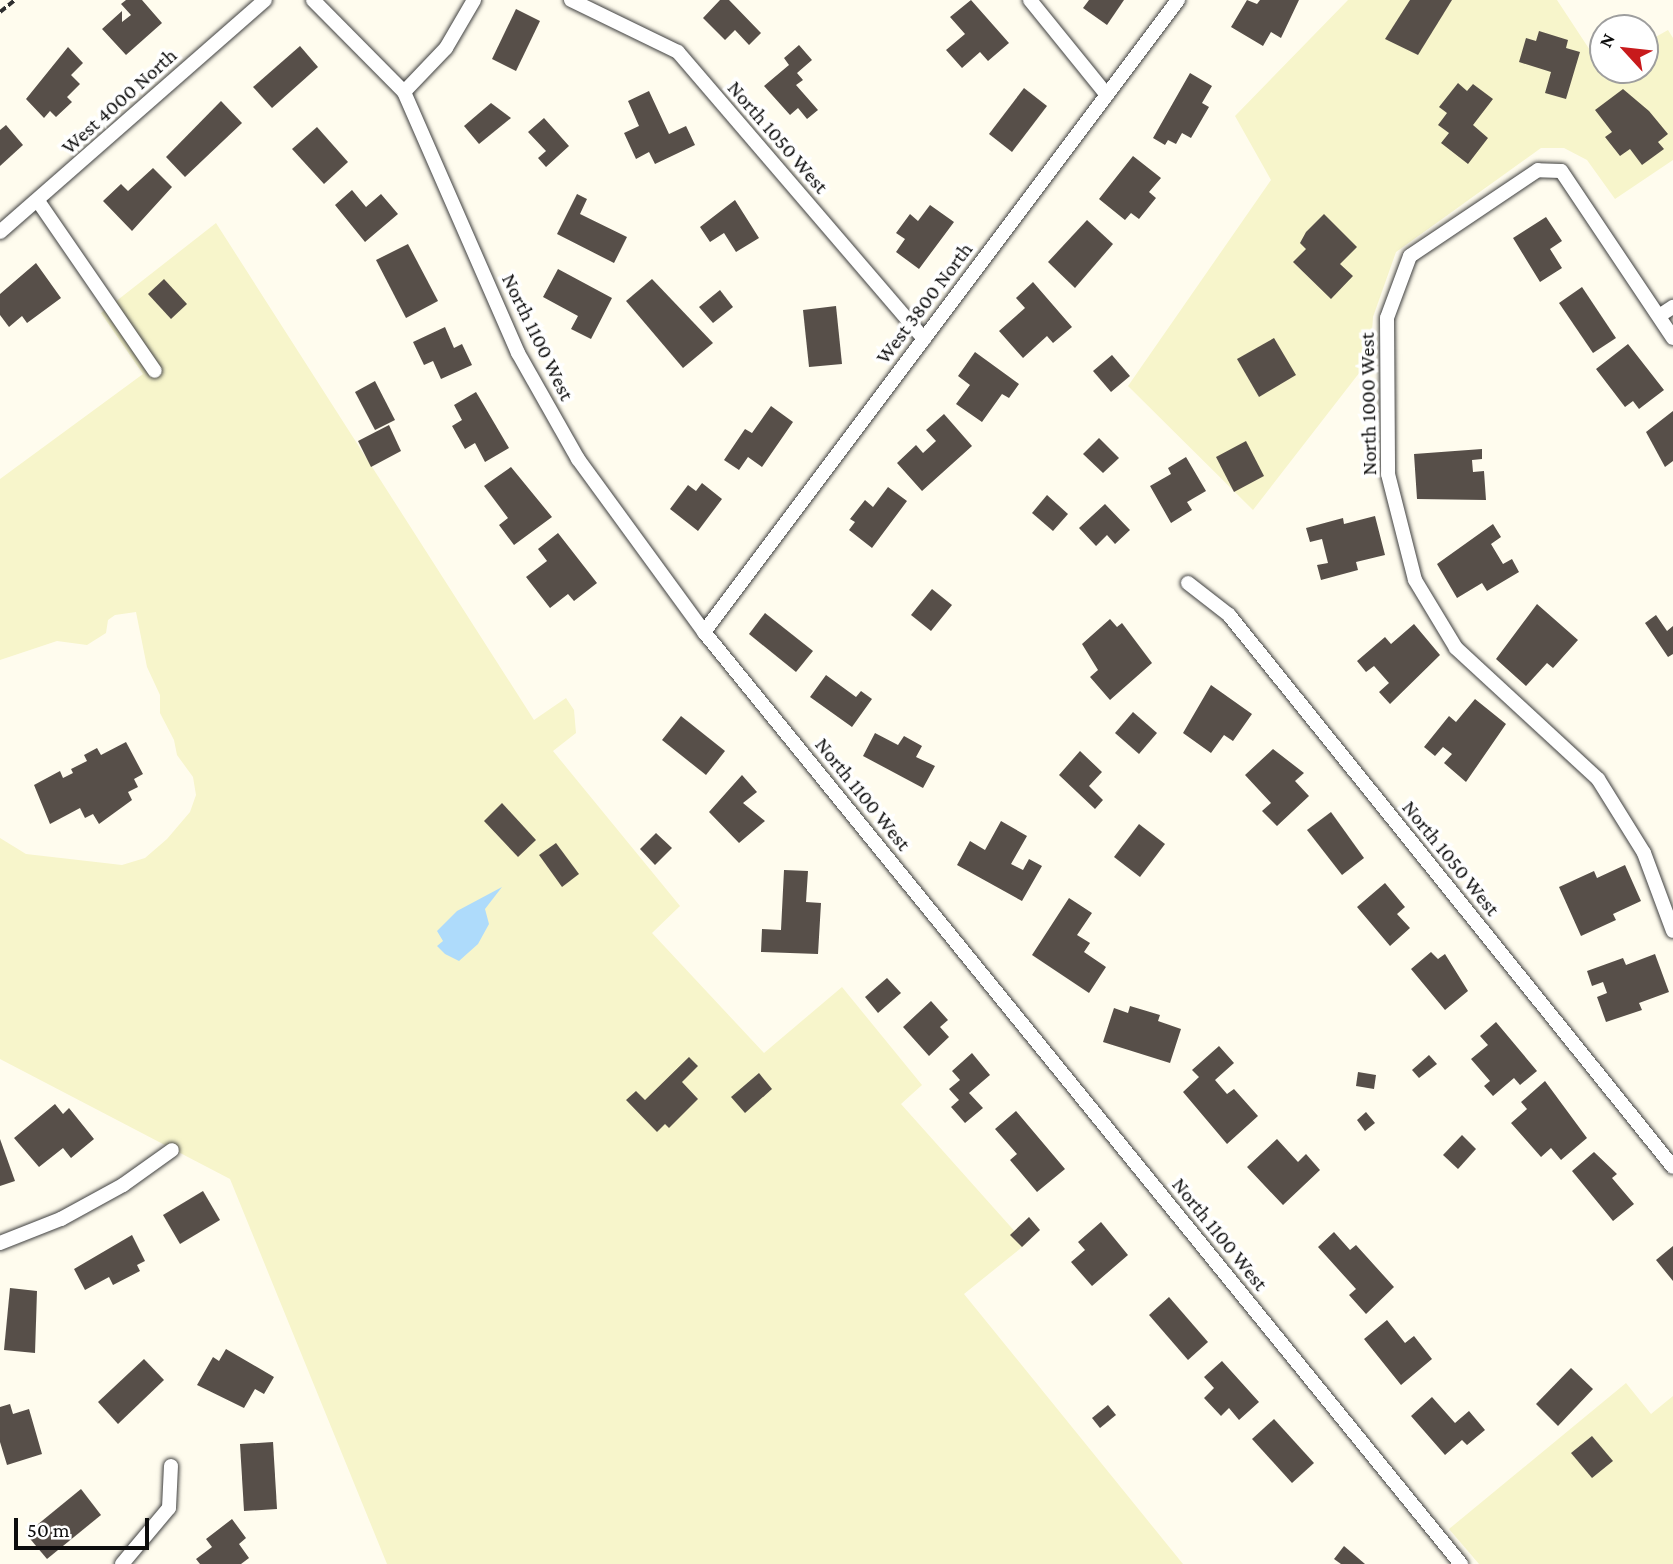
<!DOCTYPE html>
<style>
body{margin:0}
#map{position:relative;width:1673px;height:1564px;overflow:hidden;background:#fffcee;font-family:"Crimson Pro",serif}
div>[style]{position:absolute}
.farmland>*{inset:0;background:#f7f5cb}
.water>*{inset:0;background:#aedbfb}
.building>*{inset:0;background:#574f49}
.path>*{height:3.5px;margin-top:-1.75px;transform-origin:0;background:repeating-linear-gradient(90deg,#2f2f2f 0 7px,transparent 0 10.5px)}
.roads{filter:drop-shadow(0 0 2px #404040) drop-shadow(0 0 2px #404040)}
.street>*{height:14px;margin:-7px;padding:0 7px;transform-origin:7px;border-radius:7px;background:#fff}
span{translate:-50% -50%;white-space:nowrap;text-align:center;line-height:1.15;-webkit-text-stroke:7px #fff;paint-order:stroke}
.street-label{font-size:21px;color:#0d0d0d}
.north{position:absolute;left:1589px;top:14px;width:70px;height:70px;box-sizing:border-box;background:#fff;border:2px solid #9e9e9e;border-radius:50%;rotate:297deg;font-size:19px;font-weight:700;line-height:28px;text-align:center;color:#0d0d0d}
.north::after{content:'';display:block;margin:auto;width:24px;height:32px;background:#c81a1c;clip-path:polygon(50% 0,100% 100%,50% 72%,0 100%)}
.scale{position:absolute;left:14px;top:1518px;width:135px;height:32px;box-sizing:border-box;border:4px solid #0d0d0d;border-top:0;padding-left:9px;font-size:21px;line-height:24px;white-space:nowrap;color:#0d0d0d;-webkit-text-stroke:5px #fff;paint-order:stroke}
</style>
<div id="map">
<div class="farmland">
<div style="clip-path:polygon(1348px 0,1557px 0,1603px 70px,1645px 70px,1645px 43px,1668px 30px,1673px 38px,1673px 160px,1615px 199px,1587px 160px,1564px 148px,1541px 148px,1396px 252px,1373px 317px,1370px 359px,1253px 510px,1128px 386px,1271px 180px,1235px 116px)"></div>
<div style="clip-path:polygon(216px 223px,534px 720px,566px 698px,574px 710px,576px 733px,553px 751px,680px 906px,652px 933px,764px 1053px,842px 987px,922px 1085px,901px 1104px,1026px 1244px,964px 1294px,1183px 1564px,387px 1564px,230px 1179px,0 1059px,0 838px,26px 854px,122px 865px,145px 858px,167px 839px,190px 812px,196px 795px,193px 777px,177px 755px,174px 740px,160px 713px,160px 695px,147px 667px,136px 612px,115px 615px,108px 620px,106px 633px,87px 645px,57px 641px,0 660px,0 479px,143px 374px,101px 313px)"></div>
<div style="clip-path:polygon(1626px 1383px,1651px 1414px,1673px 1396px,1673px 1564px,1479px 1564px,1449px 1529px)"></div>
</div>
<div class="water">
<div style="clip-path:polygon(502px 887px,485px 909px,489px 924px,478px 944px,459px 961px,445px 954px,437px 946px,443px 941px,437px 931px,457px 911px)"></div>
</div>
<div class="building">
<div style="clip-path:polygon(126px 0,142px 0,162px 23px,126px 55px,102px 29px,122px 11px,122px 22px,131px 15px,121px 4px)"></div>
<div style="clip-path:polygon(720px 0,729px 0,761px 33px,749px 45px,735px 30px,725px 40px,703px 18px)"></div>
<div style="clip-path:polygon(971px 0,1009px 43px,988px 61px,980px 52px,962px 68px,946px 50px,965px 34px,950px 17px)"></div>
<div style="clip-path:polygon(1089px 0,1124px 0,1107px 25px,1083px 8px)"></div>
<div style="clip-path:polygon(1247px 0,1257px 4px,1260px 0,1299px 0,1281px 38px,1271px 32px,1263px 46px,1231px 27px)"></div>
<div style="clip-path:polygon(1410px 0,1452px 0,1418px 55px,1385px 39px)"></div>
<div style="clip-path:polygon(516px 9px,540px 21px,516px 71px,492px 59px)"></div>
<div style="clip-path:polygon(1539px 31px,1568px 40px,1566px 48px,1580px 52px,1566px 99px,1545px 93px,1551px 72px,1519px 62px,1526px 38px,1536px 41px)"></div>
<div style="clip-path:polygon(799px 45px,812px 60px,797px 73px,803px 80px,796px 85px,818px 110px,807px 119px,798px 108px,790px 115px,764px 86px,789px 65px,784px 58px)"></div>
<div style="clip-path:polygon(300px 46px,318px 67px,272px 108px,253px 87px)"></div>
<div style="clip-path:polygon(68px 47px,83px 63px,71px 75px,80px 84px,67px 97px,72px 102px,56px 117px,50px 111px,44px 118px,26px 99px)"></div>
<div style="clip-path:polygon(1190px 73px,1212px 86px,1202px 103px,1209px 107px,1191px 138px,1182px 133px,1176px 144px,1168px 140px,1165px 145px,1153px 138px)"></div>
<div style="clip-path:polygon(1458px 83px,1467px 91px,1473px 84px,1493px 99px,1473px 125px,1488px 138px,1468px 164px,1441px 143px,1449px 133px,1438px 125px,1447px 113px,1439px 107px)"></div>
<div style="clip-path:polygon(1024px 88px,1047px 106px,1012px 152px,989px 134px)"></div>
<div style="clip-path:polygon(1623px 89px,1649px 111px,1668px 134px,1658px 142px,1664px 149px,1642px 165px,1630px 149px,1620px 156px,1605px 137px,1612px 132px,1595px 110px)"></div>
<div style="clip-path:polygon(649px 91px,669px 134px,686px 126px,695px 145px,655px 164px,649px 152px,636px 159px,624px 133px,639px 126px,628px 101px)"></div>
<div style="clip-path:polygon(221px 101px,242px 123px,185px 177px,166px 157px)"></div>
<div style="clip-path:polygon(491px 103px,511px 118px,479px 144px,464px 126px)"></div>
<div style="clip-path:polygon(544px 118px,569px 146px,546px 167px,538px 158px,546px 151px,528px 132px)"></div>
<div style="clip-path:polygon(6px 125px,23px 145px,0 166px,0 130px)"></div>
<div style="clip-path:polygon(317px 127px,348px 162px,324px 184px,292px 149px)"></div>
<div style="clip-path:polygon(1133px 156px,1161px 178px,1149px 192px,1156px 198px,1139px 219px,1131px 213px,1125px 220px,1099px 199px)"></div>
<div style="clip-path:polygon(153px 168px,172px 187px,132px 231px,103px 201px,121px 184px,128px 191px)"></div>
<div style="clip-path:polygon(352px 190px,366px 207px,381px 194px,398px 214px,365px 242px,335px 205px)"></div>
<div style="clip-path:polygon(577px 194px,587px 199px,580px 214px,627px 237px,614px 263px,557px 234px)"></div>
<div style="clip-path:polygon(735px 200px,759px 238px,736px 252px,724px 233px,710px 242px,700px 227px)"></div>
<div style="clip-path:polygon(930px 205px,954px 222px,919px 269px,896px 252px,905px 239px,896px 233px,910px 214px,918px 221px)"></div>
<div style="clip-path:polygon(1324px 214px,1357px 247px,1340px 264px,1353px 276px,1331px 299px,1293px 262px,1306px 249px,1300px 243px,1306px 232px)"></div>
<div style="clip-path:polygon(1546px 217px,1562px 241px,1550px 249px,1562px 268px,1540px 282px,1513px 238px)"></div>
<div style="clip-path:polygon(1087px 220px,1113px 244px,1075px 288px,1048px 262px)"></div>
<div style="clip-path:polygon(408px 244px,438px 301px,406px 318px,376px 260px)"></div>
<div style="clip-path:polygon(36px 263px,61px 298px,27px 323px,22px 316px,9px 327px,0 315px,0 294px)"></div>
<div style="clip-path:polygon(558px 269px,612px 298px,591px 339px,571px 329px,578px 316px,543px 297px)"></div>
<div style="clip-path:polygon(164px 279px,187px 304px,171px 319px,148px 294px)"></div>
<div style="clip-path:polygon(652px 279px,713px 343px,683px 368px,626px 301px)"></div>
<div style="clip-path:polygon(1033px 282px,1072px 327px,1053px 343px,1047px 336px,1023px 358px,999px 331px,1025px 308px,1016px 298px)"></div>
<div style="clip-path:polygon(1582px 287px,1616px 338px,1593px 353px,1559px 303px)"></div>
<div style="clip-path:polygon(720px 290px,733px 307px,713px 323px,699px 307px)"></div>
<div style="clip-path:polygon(836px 306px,842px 364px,809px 367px,803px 310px)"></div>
<div style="clip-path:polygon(445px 327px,454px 348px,462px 344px,472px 365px,441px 379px,433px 361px,424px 365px,413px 342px)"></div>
<div style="clip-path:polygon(1274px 338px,1296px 375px,1259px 397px,1237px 359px)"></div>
<div style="clip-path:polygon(1628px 344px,1664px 390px,1639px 409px,1633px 401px,1625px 407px,1596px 369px)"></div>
<div style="clip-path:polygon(975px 352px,1019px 384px,1009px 398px,1002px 394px,982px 422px,956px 404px,970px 385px,958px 376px)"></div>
<div style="clip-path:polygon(1112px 355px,1130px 376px,1111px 392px,1093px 371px)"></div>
<div style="clip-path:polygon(375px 381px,395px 420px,375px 430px,355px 392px)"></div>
<div style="clip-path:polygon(476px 392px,509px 448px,485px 462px,475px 443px,465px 449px,452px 426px,462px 420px,454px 405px)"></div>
<div style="clip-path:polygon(771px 406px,793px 422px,762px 467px,748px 457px,739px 470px,724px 460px,745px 429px,752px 433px)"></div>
<div style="clip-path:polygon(1673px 411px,1673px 461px,1665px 467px,1646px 432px)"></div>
<div style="clip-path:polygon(944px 414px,972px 446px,922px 491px,897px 463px,916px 445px,923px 453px,936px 441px,926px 430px)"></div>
<div style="clip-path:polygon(389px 425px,401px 451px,371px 467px,358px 441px)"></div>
<div style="clip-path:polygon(1099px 438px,1119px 458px,1103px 473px,1083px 454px)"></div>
<div style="clip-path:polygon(1246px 441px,1264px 476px,1234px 492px,1216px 457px)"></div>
<div style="clip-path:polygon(1482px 449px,1482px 459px,1472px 460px,1473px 472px,1484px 471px,1486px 500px,1417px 499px,1414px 454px)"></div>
<div style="clip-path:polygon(1186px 457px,1206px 491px,1187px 502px,1192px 510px,1171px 523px,1150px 486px,1171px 474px,1168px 468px)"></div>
<div style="clip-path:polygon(511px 467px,552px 517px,514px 545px,499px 525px,508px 518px,484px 486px)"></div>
<div style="clip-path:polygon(702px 483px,722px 499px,698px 531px,670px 509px,688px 485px,696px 491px)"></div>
<div style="clip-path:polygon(888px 487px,907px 501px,872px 548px,849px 530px,855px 522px,850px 519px,865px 500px,873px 507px)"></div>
<div style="clip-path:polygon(1047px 495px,1068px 514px,1053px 531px,1032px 513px)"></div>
<div style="clip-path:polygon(1105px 504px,1130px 530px,1115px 544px,1107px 535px,1096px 546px,1079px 528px)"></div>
<div style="clip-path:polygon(1375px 516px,1385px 555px,1356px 562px,1358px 570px,1321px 580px,1317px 565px,1328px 563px,1322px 539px,1310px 542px,1306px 528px,1343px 518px,1344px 524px)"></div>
<div style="clip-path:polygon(1493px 524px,1501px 537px,1491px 544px,1503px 564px,1512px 559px,1519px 572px,1487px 591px,1482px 583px,1457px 598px,1437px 564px)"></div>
<div style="clip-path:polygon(558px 533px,597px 583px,574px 601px,568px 594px,550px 608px,526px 577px,547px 561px,538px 549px)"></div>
<div style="clip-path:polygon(932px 589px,952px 605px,931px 631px,911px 615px)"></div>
<div style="clip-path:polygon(1537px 604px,1578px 640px,1553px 668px,1547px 663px,1526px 686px,1496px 659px)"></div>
<div style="clip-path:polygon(765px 613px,813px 651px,796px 672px,749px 634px)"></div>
<div style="clip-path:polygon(1656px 615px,1667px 631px,1673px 626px,1673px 654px,1668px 657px,1645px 623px)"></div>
<div style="clip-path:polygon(1110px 619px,1117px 627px,1122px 623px,1152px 663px,1110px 700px,1090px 677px,1098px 670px,1082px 644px)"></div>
<div style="clip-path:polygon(1414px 624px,1440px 655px,1390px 704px,1379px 692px,1389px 683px,1374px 666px,1366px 672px,1357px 661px,1385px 637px,1391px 644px)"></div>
<div style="clip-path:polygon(826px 675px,856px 697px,861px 691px,872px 699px,852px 727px,810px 697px)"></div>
<div style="clip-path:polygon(1211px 685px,1252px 714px,1233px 741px,1224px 735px,1211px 753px,1183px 733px)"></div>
<div style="clip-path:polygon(1475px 699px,1506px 724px,1466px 782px,1444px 763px,1452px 754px,1443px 747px,1435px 756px,1424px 747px,1449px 716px,1456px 722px)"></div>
<div style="clip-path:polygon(1133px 712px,1157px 733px,1139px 754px,1115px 733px)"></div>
<div style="clip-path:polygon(681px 716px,725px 751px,706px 775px,662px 740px)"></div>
<div style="clip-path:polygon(875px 733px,898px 745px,904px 736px,922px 746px,916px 757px,935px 766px,923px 788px,863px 756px)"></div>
<div style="clip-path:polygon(126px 742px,143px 774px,134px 779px,138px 787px,128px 792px,132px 800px,99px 824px,93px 814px,85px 818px,80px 808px,50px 824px,34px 785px,60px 771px,63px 778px,73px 773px,71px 769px,87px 761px,84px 755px,97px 748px,101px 755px)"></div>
<div style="clip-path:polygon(1273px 749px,1304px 773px,1295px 781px,1309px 796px,1277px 826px,1262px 811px,1271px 803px,1245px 775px)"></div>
<div style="clip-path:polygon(1080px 751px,1102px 772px,1089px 786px,1103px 800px,1095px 809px,1059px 775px)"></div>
<div style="clip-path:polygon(742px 775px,757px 792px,743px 803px,765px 821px,739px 843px,709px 812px)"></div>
<div style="clip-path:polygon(502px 803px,536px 840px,518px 857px,484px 821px)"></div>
<div style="clip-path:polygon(1331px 812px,1364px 858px,1342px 875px,1307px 830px)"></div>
<div style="clip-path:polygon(1001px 821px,1027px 836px,1011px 864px,1023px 870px,1029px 859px,1042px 866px,1022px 901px,957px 865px,970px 841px,985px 850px)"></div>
<div style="clip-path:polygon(1139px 824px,1165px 844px,1140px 877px,1114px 857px)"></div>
<div style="clip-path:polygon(656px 833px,672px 848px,655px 865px,640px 849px)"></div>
<div style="clip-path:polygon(556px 843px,579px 874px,562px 887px,539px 855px)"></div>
<div style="clip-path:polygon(1625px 865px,1641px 901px,1613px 914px,1616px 920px,1581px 936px,1559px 887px,1594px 871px,1597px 878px)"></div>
<div style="clip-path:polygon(784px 870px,808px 871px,806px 902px,821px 903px,818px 954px,761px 952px,762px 929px,781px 930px)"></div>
<div style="clip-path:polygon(1385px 883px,1405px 907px,1397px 914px,1410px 928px,1390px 946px,1357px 907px)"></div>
<div style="clip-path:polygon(1069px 898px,1092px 913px,1077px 935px,1090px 943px,1084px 952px,1106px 967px,1089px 993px,1032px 955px)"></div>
<div style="clip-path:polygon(1431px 952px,1438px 959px,1445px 954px,1468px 991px,1445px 1010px,1411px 969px)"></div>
<div style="clip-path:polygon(1655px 954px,1669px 992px,1639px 1003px,1642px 1010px,1606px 1022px,1597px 997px,1607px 993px,1603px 982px,1592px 986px,1587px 971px,1623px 958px,1626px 965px)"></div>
<div style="clip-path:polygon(887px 978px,901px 993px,878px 1013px,865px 997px)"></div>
<div style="clip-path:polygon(931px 1001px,948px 1020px,940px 1027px,949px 1037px,929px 1056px,903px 1027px)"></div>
<div style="clip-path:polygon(1130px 1006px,1160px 1015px,1158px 1021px,1181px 1029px,1170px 1063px,1103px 1042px,1114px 1008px,1128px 1013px)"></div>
<div style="clip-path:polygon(1496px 1022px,1537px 1071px,1520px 1085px,1514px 1078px,1493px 1096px,1484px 1086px,1490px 1081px,1471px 1059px,1488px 1045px,1480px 1036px)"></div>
<div style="clip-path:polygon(1219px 1046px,1234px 1063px,1215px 1080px,1227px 1094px,1234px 1089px,1258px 1116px,1227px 1144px,1183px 1092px,1199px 1077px,1192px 1070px)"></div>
<div style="clip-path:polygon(972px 1053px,990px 1075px,969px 1093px,983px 1108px,965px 1123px,951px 1107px,959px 1100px,949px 1089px,960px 1080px,952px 1071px)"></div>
<div style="clip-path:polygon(1429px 1055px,1437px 1064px,1419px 1078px,1412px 1070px)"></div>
<div style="clip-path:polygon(689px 1057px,698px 1066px,682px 1082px,698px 1099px,669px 1128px,665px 1124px,657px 1132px,626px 1100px,636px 1091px,645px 1100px)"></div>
<div style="clip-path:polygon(1358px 1072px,1376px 1075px,1374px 1089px,1356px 1086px)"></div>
<div style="clip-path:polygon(759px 1073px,772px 1089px,745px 1113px,731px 1097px)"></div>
<div style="clip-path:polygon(1545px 1081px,1587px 1138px,1561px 1160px,1551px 1148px,1541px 1157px,1511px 1123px,1527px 1109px,1521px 1102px)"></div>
<div style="clip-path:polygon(55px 1104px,63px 1114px,69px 1108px,94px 1139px,71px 1158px,63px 1148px,39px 1167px,14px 1138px)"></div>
<div style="clip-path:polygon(1016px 1111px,1065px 1169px,1037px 1192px,1010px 1160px,1017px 1154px,995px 1129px)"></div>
<div style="clip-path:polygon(1366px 1112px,1375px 1123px,1365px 1131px,1357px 1120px)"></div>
<div style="clip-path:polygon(1462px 1135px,1476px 1149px,1458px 1169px,1443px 1155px)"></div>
<div style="clip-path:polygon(0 1139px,15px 1181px,0 1186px)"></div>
<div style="clip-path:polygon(1277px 1139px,1298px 1162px,1306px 1154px,1320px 1170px,1283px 1205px,1247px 1167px)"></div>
<div style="clip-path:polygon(1594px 1152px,1617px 1174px,1612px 1178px,1634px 1204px,1613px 1221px,1572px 1171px)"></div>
<div style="clip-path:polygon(203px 1191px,220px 1220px,180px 1244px,163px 1215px)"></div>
<div style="clip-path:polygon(1029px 1217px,1040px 1230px,1022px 1247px,1010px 1235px)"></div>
<div style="clip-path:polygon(1101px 1222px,1128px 1255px,1092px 1286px,1071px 1262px,1085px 1250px,1078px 1242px)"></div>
<div style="clip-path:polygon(1334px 1232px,1350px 1250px,1356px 1245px,1394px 1287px,1366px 1314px,1349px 1295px,1356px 1289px,1318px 1247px)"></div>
<div style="clip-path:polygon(132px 1235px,145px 1261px,137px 1265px,140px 1271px,113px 1285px,109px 1277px,85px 1290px,74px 1269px)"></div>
<div style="clip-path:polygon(1673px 1246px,1673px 1281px,1656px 1260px)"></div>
<div style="clip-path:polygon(10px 1288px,37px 1291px,35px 1353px,4px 1350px)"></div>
<div style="clip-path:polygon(1169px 1297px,1208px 1342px,1188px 1360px,1149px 1315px)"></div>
<div style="clip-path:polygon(1387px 1320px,1405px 1343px,1414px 1336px,1432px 1359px,1401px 1385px,1364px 1339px)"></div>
<div style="clip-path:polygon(226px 1349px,274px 1377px,264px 1394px,255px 1389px,244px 1408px,197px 1385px,213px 1357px,219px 1361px)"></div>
<div style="clip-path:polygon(144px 1359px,164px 1380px,118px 1424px,98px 1402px)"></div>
<div style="clip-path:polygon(1222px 1361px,1259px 1402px,1239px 1420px,1229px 1408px,1221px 1416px,1204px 1398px,1214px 1388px,1204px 1377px)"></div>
<div style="clip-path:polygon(1571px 1368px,1593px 1389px,1558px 1426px,1536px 1404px)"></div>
<div style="clip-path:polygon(1432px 1397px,1455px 1423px,1469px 1411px,1485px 1430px,1467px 1445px,1462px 1440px,1445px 1455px,1411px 1416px)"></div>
<div style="clip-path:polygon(10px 1404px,13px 1414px,29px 1409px,42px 1454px,7px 1465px,0 1442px,0 1407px)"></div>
<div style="clip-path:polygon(1108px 1405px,1116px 1415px,1100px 1428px,1092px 1418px)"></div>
<div style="clip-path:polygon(1274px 1419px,1314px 1463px,1292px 1483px,1252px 1439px)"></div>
<div style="clip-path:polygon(1592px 1436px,1613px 1461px,1592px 1478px,1571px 1453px)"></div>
<div style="clip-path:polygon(273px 1442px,277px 1509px,244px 1511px,240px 1444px)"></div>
<div style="clip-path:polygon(81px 1489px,101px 1515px,47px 1559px,26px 1534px)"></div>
<div style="clip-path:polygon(232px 1519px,246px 1538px,239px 1544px,249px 1558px,241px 1564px,200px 1564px,196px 1559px,212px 1547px,206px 1539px)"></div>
<div style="clip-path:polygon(1344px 1546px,1365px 1564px,1341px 1564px,1334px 1559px)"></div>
</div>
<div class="path">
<div style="left:0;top:12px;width:19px;rotate:-39deg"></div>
</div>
<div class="roads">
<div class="street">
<div style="left:313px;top:0;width:129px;rotate:45.3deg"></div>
<div style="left:404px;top:92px;width:285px;rotate:66.4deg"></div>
<div style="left:518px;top:353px;width:122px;rotate:60.5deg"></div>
<div style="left:578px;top:459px;width:214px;rotate:53.9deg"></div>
<div style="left:704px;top:632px;width:1201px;rotate:50.92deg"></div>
<div style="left:571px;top:0;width:119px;rotate:25.9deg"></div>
<div style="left:678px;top:52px;width:378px;rotate:49.4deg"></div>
<div style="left:1030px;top:0;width:122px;rotate:51deg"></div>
<div style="left:404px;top:92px;width:61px;rotate:-46.3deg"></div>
<div style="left:446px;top:48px;width:56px;rotate:-59.7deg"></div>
<div style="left:38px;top:201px;width:206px;rotate:55.5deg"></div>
<div style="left:0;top:232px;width:352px;rotate:-41.2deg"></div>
<div style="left:1659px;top:316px;width:17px;rotate:-33deg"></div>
<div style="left:1673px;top:338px;width:201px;rotate:-123.8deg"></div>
<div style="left:1561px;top:171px;width:23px;rotate:-178deg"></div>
<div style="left:1538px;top:170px;width:154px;rotate:146.1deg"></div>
<div style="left:1410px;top:256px;width:66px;rotate:110.4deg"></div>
<div style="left:1387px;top:318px;width:156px;rotate:89.6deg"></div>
<div style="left:1388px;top:474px;width:109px;rotate:75.7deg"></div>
<div style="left:1415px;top:580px;width:79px;rotate:58.9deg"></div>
<div style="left:1456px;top:648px;width:193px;rotate:42.7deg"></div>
<div style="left:1598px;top:779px;width:87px;rotate:58.1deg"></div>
<div style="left:1644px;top:853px;width:83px;rotate:69.6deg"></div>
<div style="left:1188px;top:583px;width:52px;rotate:38deg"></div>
<div style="left:1229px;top:615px;width:708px;rotate:51.19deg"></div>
<div style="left:704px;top:632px;width:790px;rotate:-53.13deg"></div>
<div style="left:0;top:1243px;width:66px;rotate:-21.5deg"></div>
<div style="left:61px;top:1219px;width:71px;rotate:-28.7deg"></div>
<div style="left:123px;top:1185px;width:60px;rotate:-35.5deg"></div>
<div style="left:122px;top:1564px;width:73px;rotate:-50deg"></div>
<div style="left:169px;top:1508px;width:42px;rotate:-87.3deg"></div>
</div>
</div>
<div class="street-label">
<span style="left:119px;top:101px;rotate:-42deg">West 4000 North</span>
<span style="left:778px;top:137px;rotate:49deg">North 1050 West</span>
<span style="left:924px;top:303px;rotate:-53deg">West 3800 North</span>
<span style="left:538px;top:337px;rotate:64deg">North 1100 West</span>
<span style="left:1368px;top:404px;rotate:-91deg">North 1000 West</span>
<span style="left:863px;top:794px;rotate:51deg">North 1100 West</span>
<span style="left:1451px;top:858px;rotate:51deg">North 1050 West</span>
<span style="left:1220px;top:1234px;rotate:51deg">North 1100 West</span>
</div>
<div class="north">N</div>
<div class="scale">50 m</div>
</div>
